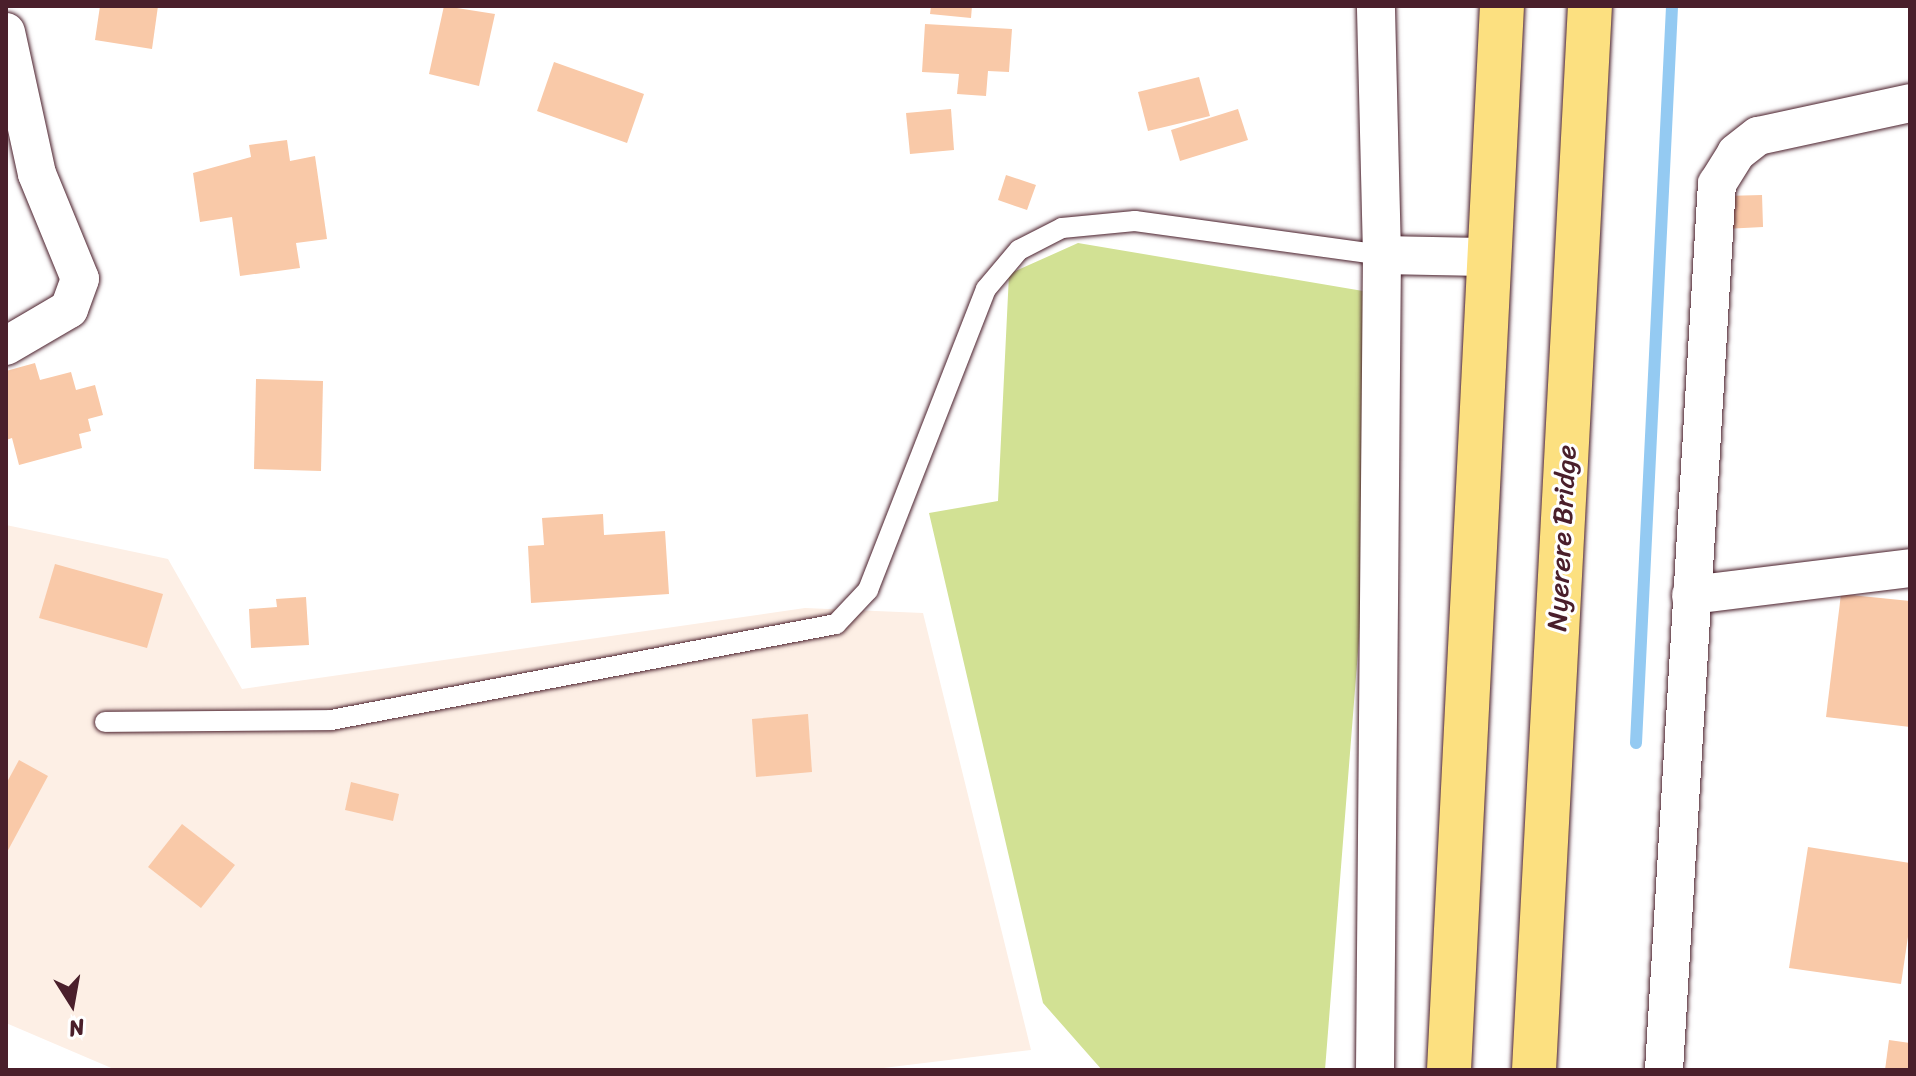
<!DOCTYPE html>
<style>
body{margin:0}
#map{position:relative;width:1916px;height:1076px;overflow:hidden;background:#fff;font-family:Sriracha,sans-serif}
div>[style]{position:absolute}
.built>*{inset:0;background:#fdefe5}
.green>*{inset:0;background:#d2e194}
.stream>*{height:12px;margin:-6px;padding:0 6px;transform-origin:6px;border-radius:6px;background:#94caf2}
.building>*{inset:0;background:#f9c9a8}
.roads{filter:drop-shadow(0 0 2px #4a1f2b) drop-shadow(0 0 2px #4a1f2b)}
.lane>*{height:20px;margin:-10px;padding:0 10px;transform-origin:10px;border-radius:10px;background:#fff}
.street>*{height:38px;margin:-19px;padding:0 19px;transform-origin:19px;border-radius:19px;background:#fff}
.primary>*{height:44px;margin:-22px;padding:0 22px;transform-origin:22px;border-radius:22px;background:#fce080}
span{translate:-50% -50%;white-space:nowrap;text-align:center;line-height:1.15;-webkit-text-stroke:6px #fff;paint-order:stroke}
.street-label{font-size:28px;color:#4a1f2b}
.frame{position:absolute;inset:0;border:8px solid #4a1f2b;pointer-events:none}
.north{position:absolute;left:32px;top:964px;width:80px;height:80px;-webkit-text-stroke:6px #fff;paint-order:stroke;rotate:169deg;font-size:22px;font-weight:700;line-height:32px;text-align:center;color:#4a1f2b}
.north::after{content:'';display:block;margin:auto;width:28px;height:36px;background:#4a1f2b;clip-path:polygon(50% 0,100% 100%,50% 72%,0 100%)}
</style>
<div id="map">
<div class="built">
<div style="clip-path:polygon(6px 525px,168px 559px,242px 689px,805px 608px,923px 613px,1031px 1050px,867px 1070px,116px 1070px,6px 1023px)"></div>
</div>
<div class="green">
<div style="clip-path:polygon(1078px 243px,1363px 291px,1382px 347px,1325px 1070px,1102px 1070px,1043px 1003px,929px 513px,998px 501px,1009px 274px)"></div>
</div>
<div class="stream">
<div style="left:1636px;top:743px;width:738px;rotate:-87.2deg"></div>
</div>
<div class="building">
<div style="clip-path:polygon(100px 6px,158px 6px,152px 49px,95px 40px)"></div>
<div style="clip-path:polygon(444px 6px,495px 14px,479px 86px,429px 74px)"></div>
<div style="clip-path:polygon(931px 6px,972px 6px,971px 18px,930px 14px)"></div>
<div style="clip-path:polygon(925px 24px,1012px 29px,1009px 72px,988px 71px,986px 96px,957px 94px,959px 74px,922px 72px)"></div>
<div style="clip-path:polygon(554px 62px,644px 94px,627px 143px,537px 111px)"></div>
<div style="clip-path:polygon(1199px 77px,1210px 116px,1148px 131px,1138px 92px)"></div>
<div style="clip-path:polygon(951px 109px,954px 150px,910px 154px,906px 113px)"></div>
<div style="clip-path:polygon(1238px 109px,1248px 140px,1180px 161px,1171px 130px)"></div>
<div style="clip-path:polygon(287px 140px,290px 161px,315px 156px,327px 239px,296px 243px,300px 268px,240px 276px,232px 217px,200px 222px,193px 173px,251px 157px,249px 145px)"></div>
<div style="clip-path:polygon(1006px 175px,1036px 185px,1027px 210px,998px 200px)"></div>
<div style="clip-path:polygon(1762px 195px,1763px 227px,1724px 229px,1724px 196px)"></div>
<div style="clip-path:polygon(35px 363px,40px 380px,71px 372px,76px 390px,95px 385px,103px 415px,88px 419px,91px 431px,79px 434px,82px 448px,19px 465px,12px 438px,6px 440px,6px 371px)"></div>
<div style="clip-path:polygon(256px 379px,323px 381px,321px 471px,254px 469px)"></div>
<div style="clip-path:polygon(603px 514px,604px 535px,665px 531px,669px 594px,531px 603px,528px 546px,544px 545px,542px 518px)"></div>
<div style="clip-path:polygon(55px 564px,163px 594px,147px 648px,39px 618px)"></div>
<div style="clip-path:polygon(1841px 594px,1910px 601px,1910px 727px,1826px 717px)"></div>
<div style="clip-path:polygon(306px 597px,309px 645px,251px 648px,249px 609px,277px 607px,276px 599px)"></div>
<div style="clip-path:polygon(808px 714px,812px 772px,756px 777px,752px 719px)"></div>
<div style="clip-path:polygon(19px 760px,48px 776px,6px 854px,6px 784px)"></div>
<div style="clip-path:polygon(351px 782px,399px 794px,393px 821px,345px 810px)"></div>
<div style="clip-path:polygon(182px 824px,235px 865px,201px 908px,148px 867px)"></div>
<div style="clip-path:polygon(1808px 847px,1910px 863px,1910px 923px,1901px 984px,1789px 968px)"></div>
<div style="clip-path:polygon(1889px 1040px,1910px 1043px,1908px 1070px,1885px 1070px)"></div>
</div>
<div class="roads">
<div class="lane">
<div style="left:105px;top:722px;width:226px;rotate:-0.5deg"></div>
<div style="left:331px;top:720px;width:514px;rotate:-10.76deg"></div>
<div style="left:836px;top:624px;width:47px;rotate:-46.7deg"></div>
<div style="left:868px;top:590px;width:323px;rotate:-68.6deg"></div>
<div style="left:986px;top:289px;width:51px;rotate:-49.8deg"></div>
<div style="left:1019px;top:250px;width:48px;rotate:-27.1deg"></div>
<div style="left:1062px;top:228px;width:73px;rotate:-5.5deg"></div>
<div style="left:1135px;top:221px;width:249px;rotate:7.8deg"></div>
</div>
<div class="street">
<div style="left:6px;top:32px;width:145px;rotate:77.7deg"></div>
<div style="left:37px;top:174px;width:113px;rotate:67.7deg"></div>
<div style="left:80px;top:279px;width:32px;rotate:110deg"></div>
<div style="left:69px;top:309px;width:73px;rotate:149.6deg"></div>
<div style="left:1382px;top:255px;width:107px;rotate:1.1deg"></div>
<div style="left:1691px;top:595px;width:221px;rotate:-7deg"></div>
<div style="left:1375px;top:1070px;width:815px;rotate:-89.51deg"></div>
<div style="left:1382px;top:255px;width:249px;rotate:-91.4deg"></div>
<div style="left:1664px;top:1070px;width:888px;rotate:-86.58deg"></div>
<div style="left:1717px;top:184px;width:36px;rotate:-58deg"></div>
<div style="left:1736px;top:153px;width:28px;rotate:-38deg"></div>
<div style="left:1758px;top:136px;width:156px;rotate:-12.2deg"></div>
</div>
<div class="primary">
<div style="left:1449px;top:1070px;width:1065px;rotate:-87.15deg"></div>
<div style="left:1534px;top:1070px;width:1065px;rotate:-86.99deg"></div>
</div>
</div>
<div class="street-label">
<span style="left:1562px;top:538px;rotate:-87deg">Nyerere Bridge</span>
</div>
<div class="frame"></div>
<div class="north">N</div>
</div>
